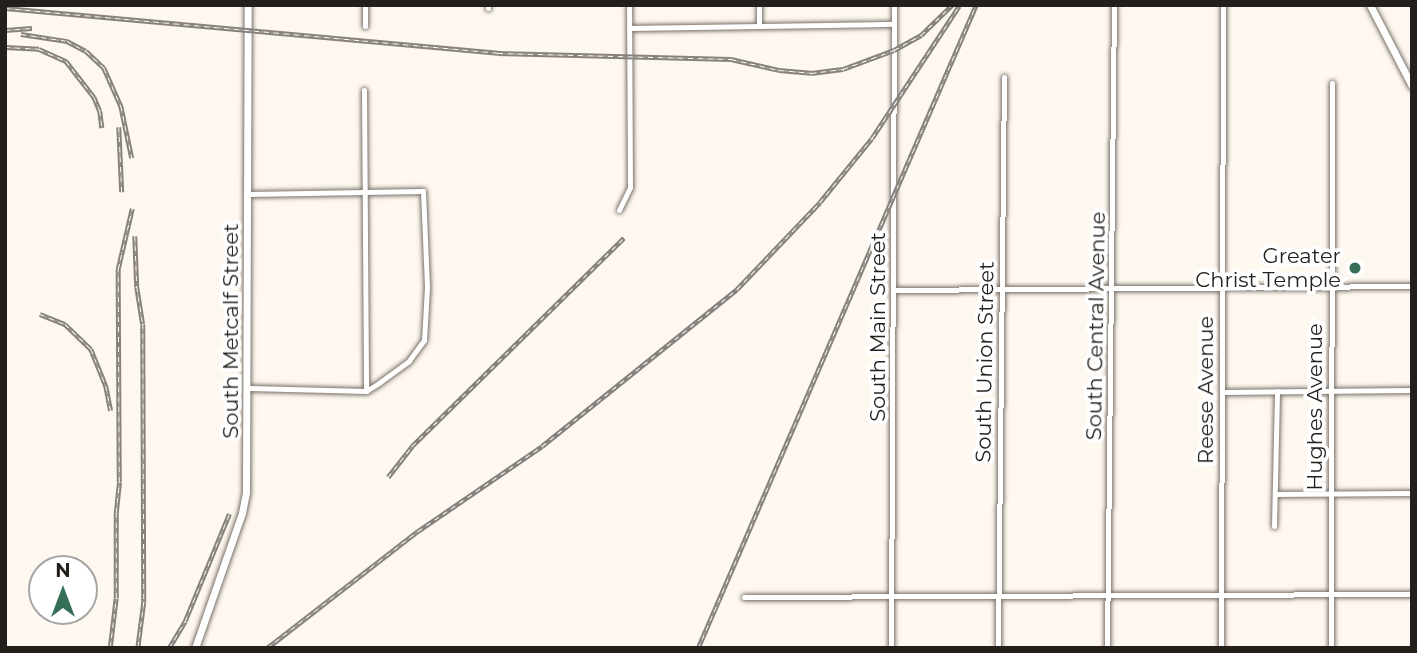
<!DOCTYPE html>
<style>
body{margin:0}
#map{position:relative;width:1417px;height:653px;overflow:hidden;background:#fef8f1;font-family:Montserrat,sans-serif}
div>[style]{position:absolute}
.roads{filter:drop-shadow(0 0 2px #7a7168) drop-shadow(0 0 2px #7a7168)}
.minor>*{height:5px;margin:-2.5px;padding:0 2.5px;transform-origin:2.5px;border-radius:2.5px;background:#fff}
.secondary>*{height:7px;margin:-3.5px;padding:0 3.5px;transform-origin:3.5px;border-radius:3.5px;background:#fff}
.rail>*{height:4.5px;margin-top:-2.25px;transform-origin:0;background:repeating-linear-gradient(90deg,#fff 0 5px,#87827d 0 10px);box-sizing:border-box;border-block:2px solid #87827d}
.dots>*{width:19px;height:19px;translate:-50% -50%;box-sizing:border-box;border:4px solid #fff;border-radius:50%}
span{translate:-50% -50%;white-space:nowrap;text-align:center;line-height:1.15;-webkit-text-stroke:7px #fff;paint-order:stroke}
.poi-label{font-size:21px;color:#231f1b}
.right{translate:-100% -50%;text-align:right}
.street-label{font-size:21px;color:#231f1b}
.frame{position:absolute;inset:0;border:7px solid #231f1b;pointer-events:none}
.north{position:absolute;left:28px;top:555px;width:70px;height:70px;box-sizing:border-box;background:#fff;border:2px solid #a7a5a4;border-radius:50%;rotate:0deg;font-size:19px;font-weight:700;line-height:28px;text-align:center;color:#231f1b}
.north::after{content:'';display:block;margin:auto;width:24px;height:32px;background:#366f57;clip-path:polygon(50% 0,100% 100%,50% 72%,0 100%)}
</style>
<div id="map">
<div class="roads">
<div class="minor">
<div style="left:365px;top:5px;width:21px;rotate:90deg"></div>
<div style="left:488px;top:5px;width:3px;rotate:90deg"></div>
<div style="left:759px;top:26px;width:21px;rotate:-90deg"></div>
<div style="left:629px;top:28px;width:265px;rotate:-0.9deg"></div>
<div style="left:364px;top:90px;width:301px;rotate:89.6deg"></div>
<div style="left:248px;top:194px;width:175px;rotate:-1deg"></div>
<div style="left:423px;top:191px;width:96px;rotate:87.6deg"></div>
<div style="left:427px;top:287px;width:53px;rotate:93.2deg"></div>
<div style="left:424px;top:340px;width:26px;rotate:126deg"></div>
<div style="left:409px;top:361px;width:37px;rotate:144deg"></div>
<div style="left:379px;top:383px;width:15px;rotate:148deg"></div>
<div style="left:366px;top:391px;width:117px;rotate:-178.5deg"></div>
<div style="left:619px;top:210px;width:25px;rotate:-64deg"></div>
<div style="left:630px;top:187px;width:182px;rotate:-90.3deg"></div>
<div style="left:894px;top:290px;width:518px;rotate:-0.44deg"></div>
<div style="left:1222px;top:392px;width:190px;rotate:-0.6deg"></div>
<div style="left:1275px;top:494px;width:137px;rotate:-0.4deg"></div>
<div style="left:1274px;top:526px;width:135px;rotate:-88.7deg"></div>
<div style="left:744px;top:597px;width:668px;rotate:-0.26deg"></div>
<div style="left:891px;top:648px;width:643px;rotate:-89.73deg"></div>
<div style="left:998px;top:648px;width:571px;rotate:-89.4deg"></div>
<div style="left:1107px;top:648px;width:643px;rotate:-89.38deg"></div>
<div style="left:1221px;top:648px;width:643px;rotate:-89.82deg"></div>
<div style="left:1331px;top:648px;width:565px;rotate:-89.9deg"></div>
</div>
<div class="secondary">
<div style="left:1370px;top:5px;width:91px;rotate:62.6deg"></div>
<div style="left:195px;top:648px;width:143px;rotate:-70.8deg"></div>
<div style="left:242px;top:513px;width:21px;rotate:-79deg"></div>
<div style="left:246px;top:492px;width:487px;rotate:-89.8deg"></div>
</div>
</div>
<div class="rail">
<div style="left:5px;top:8px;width:495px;rotate:5.2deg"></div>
<div style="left:498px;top:53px;width:233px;rotate:1.5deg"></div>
<div style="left:731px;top:59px;width:49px;rotate:12.9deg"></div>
<div style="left:779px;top:70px;width:32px;rotate:5deg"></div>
<div style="left:811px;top:73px;width:32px;rotate:-7deg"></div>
<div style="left:843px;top:69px;width:54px;rotate:-20.4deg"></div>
<div style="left:894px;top:50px;width:31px;rotate:-29deg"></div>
<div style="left:921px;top:35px;width:43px;rotate:-44.1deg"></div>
<div style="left:5px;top:30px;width:27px;rotate:-4deg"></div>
<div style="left:21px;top:34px;width:47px;rotate:8.7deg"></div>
<div style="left:67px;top:41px;width:21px;rotate:28deg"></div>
<div style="left:86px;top:51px;width:25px;rotate:43deg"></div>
<div style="left:104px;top:68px;width:42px;rotate:65.9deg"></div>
<div style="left:121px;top:106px;width:53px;rotate:78.1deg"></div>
<div style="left:5px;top:47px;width:34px;rotate:3deg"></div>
<div style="left:39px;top:49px;width:30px;rotate:24deg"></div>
<div style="left:66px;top:61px;width:46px;rotate:52.1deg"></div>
<div style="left:94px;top:97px;width:15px;rotate:67deg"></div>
<div style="left:100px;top:111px;width:17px;rotate:83deg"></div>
<div style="left:119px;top:127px;width:65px;rotate:87.4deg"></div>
<div style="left:135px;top:236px;width:51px;rotate:87.8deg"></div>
<div style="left:137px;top:287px;width:37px;rotate:81deg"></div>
<div style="left:143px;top:324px;width:278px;rotate:89.8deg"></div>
<div style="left:144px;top:602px;width:46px;rotate:97.4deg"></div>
<div style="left:40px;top:314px;width:27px;rotate:22deg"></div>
<div style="left:65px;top:324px;width:36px;rotate:44deg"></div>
<div style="left:91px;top:349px;width:40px;rotate:68deg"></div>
<div style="left:106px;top:386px;width:25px;rotate:79deg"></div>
<div style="left:388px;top:477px;width:39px;rotate:-52deg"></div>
<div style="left:412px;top:446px;width:297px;rotate:-44.5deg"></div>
<div style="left:110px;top:648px;width:50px;rotate:-83.2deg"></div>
<div style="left:116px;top:598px;width:85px;rotate:-90deg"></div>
<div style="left:116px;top:513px;width:31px;rotate:-84deg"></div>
<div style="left:119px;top:482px;width:213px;rotate:-90.3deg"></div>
<div style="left:118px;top:269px;width:62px;rotate:-76.9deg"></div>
<div style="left:169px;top:648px;width:31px;rotate:-59deg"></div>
<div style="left:185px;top:621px;width:116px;rotate:-67.6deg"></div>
<div style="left:267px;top:648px;width:191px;rotate:-37.8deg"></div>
<div style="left:418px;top:531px;width:150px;rotate:-34.4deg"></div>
<div style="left:542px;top:446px;width:250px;rotate:-38.8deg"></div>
<div style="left:737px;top:289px;width:120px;rotate:-46.3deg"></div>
<div style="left:820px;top:202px;width:82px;rotate:-50.9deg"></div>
<div style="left:872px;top:138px;width:158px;rotate:-56.6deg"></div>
<div style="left:698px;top:648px;width:701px;rotate:-66.62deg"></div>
</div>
<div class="dots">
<div style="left:1355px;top:268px;background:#366f57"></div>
</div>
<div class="poi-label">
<span class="right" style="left:1341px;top:268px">Greater<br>Christ Temple</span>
</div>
<div class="street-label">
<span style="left:1096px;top:326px;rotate:-89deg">South Central Avenue</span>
<span style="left:878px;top:327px;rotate:-90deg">South Main Street</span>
<span style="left:231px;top:331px;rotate:-90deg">South Metcalf Street</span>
<span style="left:985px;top:362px;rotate:-89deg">South Union Street</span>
<span style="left:1206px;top:390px;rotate:-90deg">Reese Avenue</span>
<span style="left:1315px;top:407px;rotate:-90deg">Hughes Avenue</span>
</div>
<div class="frame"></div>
<div class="north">N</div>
</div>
